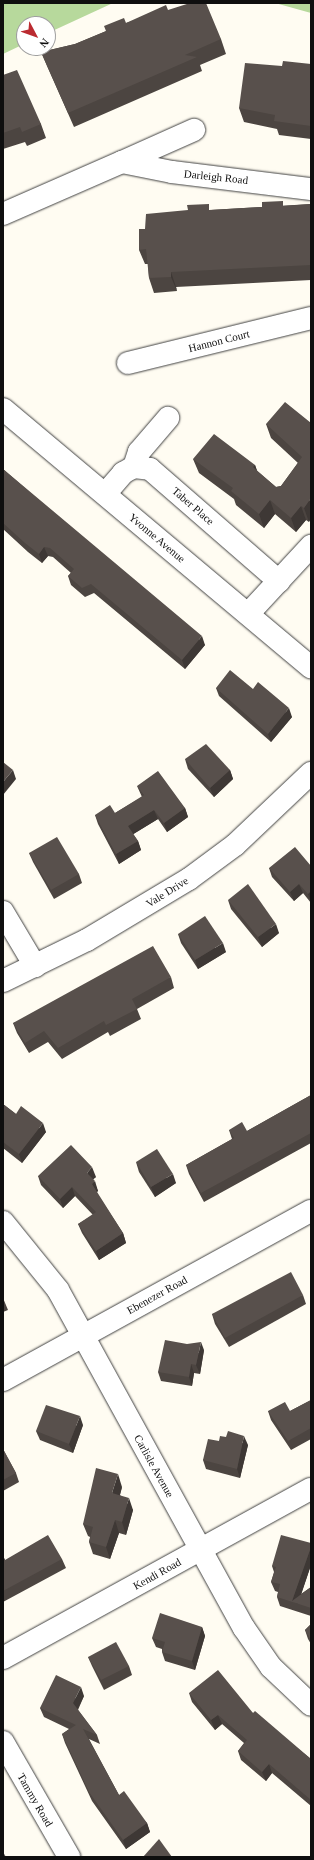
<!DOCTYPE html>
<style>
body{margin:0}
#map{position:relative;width:314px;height:1860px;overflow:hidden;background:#fffcf2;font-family:"Times New Roman",serif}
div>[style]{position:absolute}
.forest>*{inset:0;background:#b7d99c}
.roads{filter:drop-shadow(0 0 1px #424242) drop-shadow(0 0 1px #424242)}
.minor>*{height:22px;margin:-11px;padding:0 11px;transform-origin:11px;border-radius:11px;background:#fff}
.wall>*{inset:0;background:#4c4541}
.shaded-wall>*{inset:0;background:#3e3835}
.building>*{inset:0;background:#58504c}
span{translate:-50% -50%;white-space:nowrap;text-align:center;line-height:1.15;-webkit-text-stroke:4px #fff;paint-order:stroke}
.street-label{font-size:11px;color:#0f0f0f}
.frame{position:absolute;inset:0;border:4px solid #0f0f0f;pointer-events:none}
.north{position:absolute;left:16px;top:16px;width:40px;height:40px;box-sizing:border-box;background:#fff;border:1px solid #9f9f9f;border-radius:50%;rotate:131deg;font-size:11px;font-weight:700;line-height:16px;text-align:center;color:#0f0f0f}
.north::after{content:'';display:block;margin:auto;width:14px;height:18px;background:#bb2b31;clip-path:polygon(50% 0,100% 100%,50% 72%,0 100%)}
</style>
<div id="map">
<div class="forest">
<div style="clip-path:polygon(3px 3px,113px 3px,48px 33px,48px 24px,24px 24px,24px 44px,3px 54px)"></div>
<div style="clip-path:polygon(275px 3px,311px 3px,311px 13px)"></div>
</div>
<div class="roads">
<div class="minor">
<div style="left:122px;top:162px;width:79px;rotate:-24deg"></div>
<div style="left:3px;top:214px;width:130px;rotate:-23.6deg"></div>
<div style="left:122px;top:162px;width:51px;rotate:11.3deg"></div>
<div style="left:172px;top:172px;width:140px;rotate:7deg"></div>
<div style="left:128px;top:363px;width:188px;rotate:-13.8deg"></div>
<div style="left:3px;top:409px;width:402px;rotate:40deg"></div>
<div style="left:134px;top:467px;width:16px;rotate:-72deg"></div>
<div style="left:139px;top:452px;width:45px;rotate:-49.5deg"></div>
<div style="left:105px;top:494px;width:28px;rotate:-49deg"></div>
<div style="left:123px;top:473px;width:13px;rotate:-29deg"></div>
<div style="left:134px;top:467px;width:16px;rotate:7deg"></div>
<div style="left:150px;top:469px;width:171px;rotate:41deg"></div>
<div style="left:248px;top:614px;width:93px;rotate:-47.2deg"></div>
<div style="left:3px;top:912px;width:63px;rotate:59.3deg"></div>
<div style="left:3px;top:981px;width:93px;rotate:-26deg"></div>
<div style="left:87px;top:940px;width:119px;rotate:-30.9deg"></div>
<div style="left:189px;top:879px;width:57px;rotate:-36.5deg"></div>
<div style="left:235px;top:845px;width:105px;rotate:-43.5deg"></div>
<div style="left:3px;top:1222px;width:87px;rotate:51deg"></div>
<div style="left:58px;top:1290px;width:386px;rotate:61.2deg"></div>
<div style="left:244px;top:1628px;width:47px;rotate:55.3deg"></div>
<div style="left:271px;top:1667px;width:55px;rotate:43.5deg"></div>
<div style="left:3px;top:1380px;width:351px;rotate:-28.8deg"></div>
<div style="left:3px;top:1658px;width:351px;rotate:-28.8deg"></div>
<div style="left:3px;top:1742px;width:133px;rotate:60.1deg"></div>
</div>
</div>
<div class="wall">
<div style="clip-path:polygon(168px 10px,221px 39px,226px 54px,200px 65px,202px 71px,74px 127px,47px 66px,41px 52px,75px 44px,126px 23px)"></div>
<div style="clip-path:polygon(311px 64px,311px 139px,279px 135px,277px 129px,244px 122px,239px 108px,282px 66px)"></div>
<div style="clip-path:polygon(3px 75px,41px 124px,46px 138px,27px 146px,25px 142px,3px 149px)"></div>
<div style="clip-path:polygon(311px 204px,311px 280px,176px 287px,177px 291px,154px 293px,149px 278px,148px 264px,145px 264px,139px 250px,145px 229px,211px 210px)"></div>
<div style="clip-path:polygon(311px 423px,309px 522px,306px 520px,296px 532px,275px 514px,264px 528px,236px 505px,234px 499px,199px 473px,193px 459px,255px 465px,257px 471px,276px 487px,281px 486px,298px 463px,271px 438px,266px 424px)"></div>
<div style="clip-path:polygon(3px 469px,205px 645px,185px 669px,94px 593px,85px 597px,71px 585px,68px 576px,71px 573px,53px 557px,48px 556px,42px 563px,28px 552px,3px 529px)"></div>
<div style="clip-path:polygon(216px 688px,253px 689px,292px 717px,271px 742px,219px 696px)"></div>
<div style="clip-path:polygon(185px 759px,230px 770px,233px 779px,214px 797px,188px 769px)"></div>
<div style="clip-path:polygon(137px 786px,185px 808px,188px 817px,167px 832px,158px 819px,133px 834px,138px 841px,141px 850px,119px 864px,98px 824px,95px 815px,115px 813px,142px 797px)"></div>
<div style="clip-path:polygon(29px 853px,79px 874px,82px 883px,54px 899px,33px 862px)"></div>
<div style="clip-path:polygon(311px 866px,311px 903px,303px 893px,294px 901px,272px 877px,269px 868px)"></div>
<div style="clip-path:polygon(228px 900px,279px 933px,262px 947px,231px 909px)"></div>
<div style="clip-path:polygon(178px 934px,226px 952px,198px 969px,181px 943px)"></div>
<div style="clip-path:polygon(171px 977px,174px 988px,137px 1009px,141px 1019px,110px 1036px,108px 1032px,62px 1059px,48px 1042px,29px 1053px,17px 1033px,13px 1023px)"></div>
<div style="clip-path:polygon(311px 1095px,311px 1143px,204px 1202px,189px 1174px,186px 1165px,232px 1139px,229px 1130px,247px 1131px)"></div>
<div style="clip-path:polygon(3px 1104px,16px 1114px,46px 1132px,22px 1163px,3px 1148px)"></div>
<div style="clip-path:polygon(136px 1162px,176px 1183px,155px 1197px,139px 1172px)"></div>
<div style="clip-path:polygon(38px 1176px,96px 1177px,93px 1179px,98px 1191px,96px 1192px,123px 1233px,126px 1243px,99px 1260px,82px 1233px,78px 1224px,93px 1215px,75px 1196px,63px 1208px,41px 1185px)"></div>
<div style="clip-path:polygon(303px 1295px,306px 1304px,229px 1347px,215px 1324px,212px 1314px)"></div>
<div style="clip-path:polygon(3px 1298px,8px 1310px,3px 1312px)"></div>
<div style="clip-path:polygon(204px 1350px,200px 1374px,194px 1373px,192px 1386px,161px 1381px,158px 1372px)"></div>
<div style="clip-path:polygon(311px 1400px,311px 1439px,291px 1450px,271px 1420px,268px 1411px,290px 1411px)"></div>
<div style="clip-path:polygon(83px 1425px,73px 1453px,40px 1440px,36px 1431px)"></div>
<div style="clip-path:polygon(226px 1437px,248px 1445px,240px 1478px,206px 1469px,203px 1460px,219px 1441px)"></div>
<div style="clip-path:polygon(3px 1449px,16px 1473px,19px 1482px,3px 1491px)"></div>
<div style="clip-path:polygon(122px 1487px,120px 1495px,133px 1510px,126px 1535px,119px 1533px,110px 1559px,93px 1554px,89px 1542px,90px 1537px,88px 1536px,83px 1524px)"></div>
<div style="clip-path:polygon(311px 1543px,311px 1565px,301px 1594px,311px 1587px,311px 1616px,280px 1606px,277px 1597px,278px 1592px,275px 1591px,271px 1582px,274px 1572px,272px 1566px)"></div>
<div style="clip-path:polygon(3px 1556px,5px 1560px,62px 1559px,66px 1568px,3px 1602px)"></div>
<div style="clip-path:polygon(311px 1624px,311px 1644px,308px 1639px,305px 1630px)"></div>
<div style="clip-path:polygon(202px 1627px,205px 1636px,195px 1670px,165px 1661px,162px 1652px,162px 1649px,156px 1647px,152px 1638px)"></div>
<div style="clip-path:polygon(88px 1657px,129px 1666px,132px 1675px,104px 1690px,92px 1666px)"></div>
<div style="clip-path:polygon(189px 1693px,253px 1713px,311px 1759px,311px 1806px,272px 1773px,266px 1781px,241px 1760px,238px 1751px,244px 1743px,222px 1724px,215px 1730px,192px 1702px)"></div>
<div style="clip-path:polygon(84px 1696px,78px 1710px,97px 1735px,100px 1744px,89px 1739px,119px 1795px,147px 1823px,150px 1832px,126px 1849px,92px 1801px,65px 1743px,62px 1734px,69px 1729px,44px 1717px,40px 1708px)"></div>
</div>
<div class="shaded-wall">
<div style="clip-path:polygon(171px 272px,176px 287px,177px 291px,171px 277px)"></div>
<div style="clip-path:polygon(255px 465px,260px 479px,253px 467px)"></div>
<div style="clip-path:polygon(311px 498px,311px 519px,309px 522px,304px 508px)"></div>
<div style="clip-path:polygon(270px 500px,275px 514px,264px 528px,259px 514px)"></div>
<div style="clip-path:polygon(301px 506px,306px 520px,296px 532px,291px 518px)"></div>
<div style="clip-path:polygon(44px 547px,48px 556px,42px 563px,39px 554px)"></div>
<div style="clip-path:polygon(202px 636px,205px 645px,185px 669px,182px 660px)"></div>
<div style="clip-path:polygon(289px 708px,292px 717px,271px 742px,268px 734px)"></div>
<div style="clip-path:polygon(13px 770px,16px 779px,3px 795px,3px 782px)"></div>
<div style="clip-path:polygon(230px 770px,233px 779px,214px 797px,210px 788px)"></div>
<div style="clip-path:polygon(185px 808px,188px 817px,167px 832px,164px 823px)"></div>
<div style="clip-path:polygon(154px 810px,158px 819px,132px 835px,128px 826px)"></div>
<div style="clip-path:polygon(138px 841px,141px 850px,119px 864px,116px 854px)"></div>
<div style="clip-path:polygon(299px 884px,303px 893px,294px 901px,290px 892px)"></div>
<div style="clip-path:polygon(311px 891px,311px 902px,308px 894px)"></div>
<div style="clip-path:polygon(276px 924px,279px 933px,262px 947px,258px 937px)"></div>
<div style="clip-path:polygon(223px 943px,226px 952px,198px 969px,195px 960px)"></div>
<div style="clip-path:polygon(43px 1123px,46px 1132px,22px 1163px,19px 1154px)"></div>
<div style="clip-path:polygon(92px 1167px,96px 1177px,90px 1182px,87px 1173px)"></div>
<div style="clip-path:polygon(173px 1174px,176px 1183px,155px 1197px,151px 1187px)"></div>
<div style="clip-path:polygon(95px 1181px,98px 1191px,95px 1194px,92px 1184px)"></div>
<div style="clip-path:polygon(72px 1187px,75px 1196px,63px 1208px,60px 1199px)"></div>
<div style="clip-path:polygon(123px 1233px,126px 1243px,99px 1260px,96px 1251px)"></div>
<div style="clip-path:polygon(201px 1342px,204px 1350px,200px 1374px,196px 1365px)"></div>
<div style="clip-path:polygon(191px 1364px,194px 1373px,192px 1386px,189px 1377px)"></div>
<div style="clip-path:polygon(80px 1416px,83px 1425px,73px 1453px,69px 1444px)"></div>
<div style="clip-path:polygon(244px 1436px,248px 1445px,240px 1478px,237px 1469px)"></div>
<div style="clip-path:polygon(118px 1474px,122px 1487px,117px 1505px,112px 1493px)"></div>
<div style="clip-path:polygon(129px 1498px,133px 1510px,126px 1535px,122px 1522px)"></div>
<div style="clip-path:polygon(115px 1520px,119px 1533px,110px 1559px,106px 1547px)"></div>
<div style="clip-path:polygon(311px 1547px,311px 1565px,298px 1604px,292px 1601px)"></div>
<div style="clip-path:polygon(202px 1627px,205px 1636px,195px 1670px,192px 1661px)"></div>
<div style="clip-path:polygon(81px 1687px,84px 1696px,76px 1712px,73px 1703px)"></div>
<div style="clip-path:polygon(218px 1715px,222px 1724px,215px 1730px,211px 1720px)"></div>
<div style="clip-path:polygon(269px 1764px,272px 1773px,266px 1781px,262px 1772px)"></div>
<div style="clip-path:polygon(147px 1823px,150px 1832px,126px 1849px,123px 1840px)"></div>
</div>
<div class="building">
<div style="clip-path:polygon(190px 3px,206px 3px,221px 39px,185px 55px,197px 57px,68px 113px,41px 52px,75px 44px,106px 31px,104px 26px,124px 18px,126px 23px,166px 5px,168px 10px)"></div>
<div style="clip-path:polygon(283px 61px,311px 64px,311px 126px,274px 121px,275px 115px,239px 108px,245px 63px,282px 66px)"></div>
<div style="clip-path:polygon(17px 70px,41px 124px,22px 132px,20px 127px,3px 133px,3px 75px)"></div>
<div style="clip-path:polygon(283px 201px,283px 206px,311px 204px,311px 265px,171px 272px,171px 277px,149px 278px,146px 249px,139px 250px,139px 229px,145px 229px,146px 214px,188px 210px,187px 205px,209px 204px,209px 210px,243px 208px,262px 207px,262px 202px)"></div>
<div style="clip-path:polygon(285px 402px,311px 423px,311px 498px,304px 508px,301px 506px,291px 518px,270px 500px,259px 514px,231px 491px,233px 488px,193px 459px,214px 434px,255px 465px,253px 467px,276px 487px,281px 486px,302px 457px,266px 424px)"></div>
<div style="clip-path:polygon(3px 469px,202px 636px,182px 660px,91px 584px,82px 588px,68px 576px,74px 569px,50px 548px,44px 547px,39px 554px,25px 543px,3px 523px)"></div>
<div style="clip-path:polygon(230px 670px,253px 689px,258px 682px,289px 708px,268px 734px,216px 688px)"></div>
<div style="clip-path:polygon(206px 744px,230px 770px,210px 788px,185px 759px)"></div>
<div style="clip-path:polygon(3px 762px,13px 770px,3px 782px)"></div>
<div style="clip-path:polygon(158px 771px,185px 808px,164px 823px,154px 810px,128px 826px,138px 841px,116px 854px,95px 815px,110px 805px,115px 813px,144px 795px,137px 786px)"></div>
<div style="clip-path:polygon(57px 837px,79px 874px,51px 890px,29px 853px)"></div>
<div style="clip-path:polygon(295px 847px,311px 866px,311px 891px,308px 894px,299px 884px,290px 892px,269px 868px)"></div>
<div style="clip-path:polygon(248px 884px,276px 924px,258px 937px,228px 900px)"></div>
<div style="clip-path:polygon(205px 916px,223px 943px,195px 960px,178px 934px)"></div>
<div style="clip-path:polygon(153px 946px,171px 977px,132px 999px,137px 1009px,106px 1025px,104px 1021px,58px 1048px,44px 1031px,25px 1043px,13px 1023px)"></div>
<div style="clip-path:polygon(311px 1095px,311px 1133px,201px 1193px,186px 1165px,234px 1138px,229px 1130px,242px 1122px,247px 1131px)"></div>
<div style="clip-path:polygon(3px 1104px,16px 1114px,21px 1106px,43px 1123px,19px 1154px,3px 1142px)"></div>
<div style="clip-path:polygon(71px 1145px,92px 1167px,87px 1173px,95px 1181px,92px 1184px,123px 1233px,96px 1251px,78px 1224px,96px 1212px,72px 1187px,60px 1199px,38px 1176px)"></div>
<div style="clip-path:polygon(157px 1149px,173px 1174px,151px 1187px,136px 1162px)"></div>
<div style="clip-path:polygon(291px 1272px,303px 1295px,225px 1338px,212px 1314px)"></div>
<div style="clip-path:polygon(165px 1340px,187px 1344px,201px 1342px,196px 1365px,191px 1364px,189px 1377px,158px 1372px)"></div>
<div style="clip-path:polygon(311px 1400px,311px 1428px,288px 1441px,268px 1411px,285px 1402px,290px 1411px)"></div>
<div style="clip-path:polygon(46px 1405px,80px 1416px,69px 1444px,36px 1431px)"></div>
<div style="clip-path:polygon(228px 1431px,244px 1436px,237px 1469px,203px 1460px,208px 1439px,219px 1441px,220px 1436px,226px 1437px)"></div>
<div style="clip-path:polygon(3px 1449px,16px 1473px,3px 1480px)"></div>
<div style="clip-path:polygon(96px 1468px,118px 1474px,112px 1493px,129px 1498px,122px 1522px,115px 1520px,106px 1547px,89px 1542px,93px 1527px,83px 1524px)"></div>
<div style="clip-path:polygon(48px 1535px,62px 1559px,3px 1591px,3px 1556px,5px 1560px)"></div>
<div style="clip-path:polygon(281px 1535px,311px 1543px,311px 1547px,292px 1601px,311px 1587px,311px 1608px,277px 1597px,280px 1584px,271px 1582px,276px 1567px,272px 1566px)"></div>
<div style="clip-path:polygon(160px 1613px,202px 1627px,192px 1661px,162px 1652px,165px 1642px,152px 1638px)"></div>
<div style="clip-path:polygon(311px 1624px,311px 1640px,305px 1630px)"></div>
<div style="clip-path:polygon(116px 1642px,129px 1666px,101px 1680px,88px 1657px)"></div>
<div style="clip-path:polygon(218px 1670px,253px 1713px,255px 1711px,311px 1759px,311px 1800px,269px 1764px,262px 1772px,238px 1751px,247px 1740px,218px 1715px,211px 1720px,189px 1693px)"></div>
<div style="clip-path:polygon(56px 1675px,81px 1687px,73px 1703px,97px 1735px,83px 1729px,119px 1795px,124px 1791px,147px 1823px,123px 1840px,89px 1792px,62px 1734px,76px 1725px,40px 1708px)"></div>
<div style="clip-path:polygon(159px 1839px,172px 1857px,143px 1857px)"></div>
<div style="clip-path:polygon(3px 1852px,6px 1857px,3px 1857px)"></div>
</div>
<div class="street-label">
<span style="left:216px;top:177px;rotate:6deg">Darleigh Road</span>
<span style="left:219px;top:341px;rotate:-14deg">Hannon Court</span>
<span style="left:193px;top:506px;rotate:41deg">Taber Place</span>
<span style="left:157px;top:538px;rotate:40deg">Yvonne Avenue</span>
<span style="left:167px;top:892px;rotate:-32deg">Vale Drive</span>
<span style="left:157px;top:1295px;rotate:-29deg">Ebenezer Road</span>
<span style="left:154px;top:1466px;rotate:61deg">Carlisle Avenue</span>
<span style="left:157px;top:1574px;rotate:-29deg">Kendi Road</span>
<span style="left:35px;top:1800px;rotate:60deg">Tammy Road</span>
</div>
<div class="frame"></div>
<div class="north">N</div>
</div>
